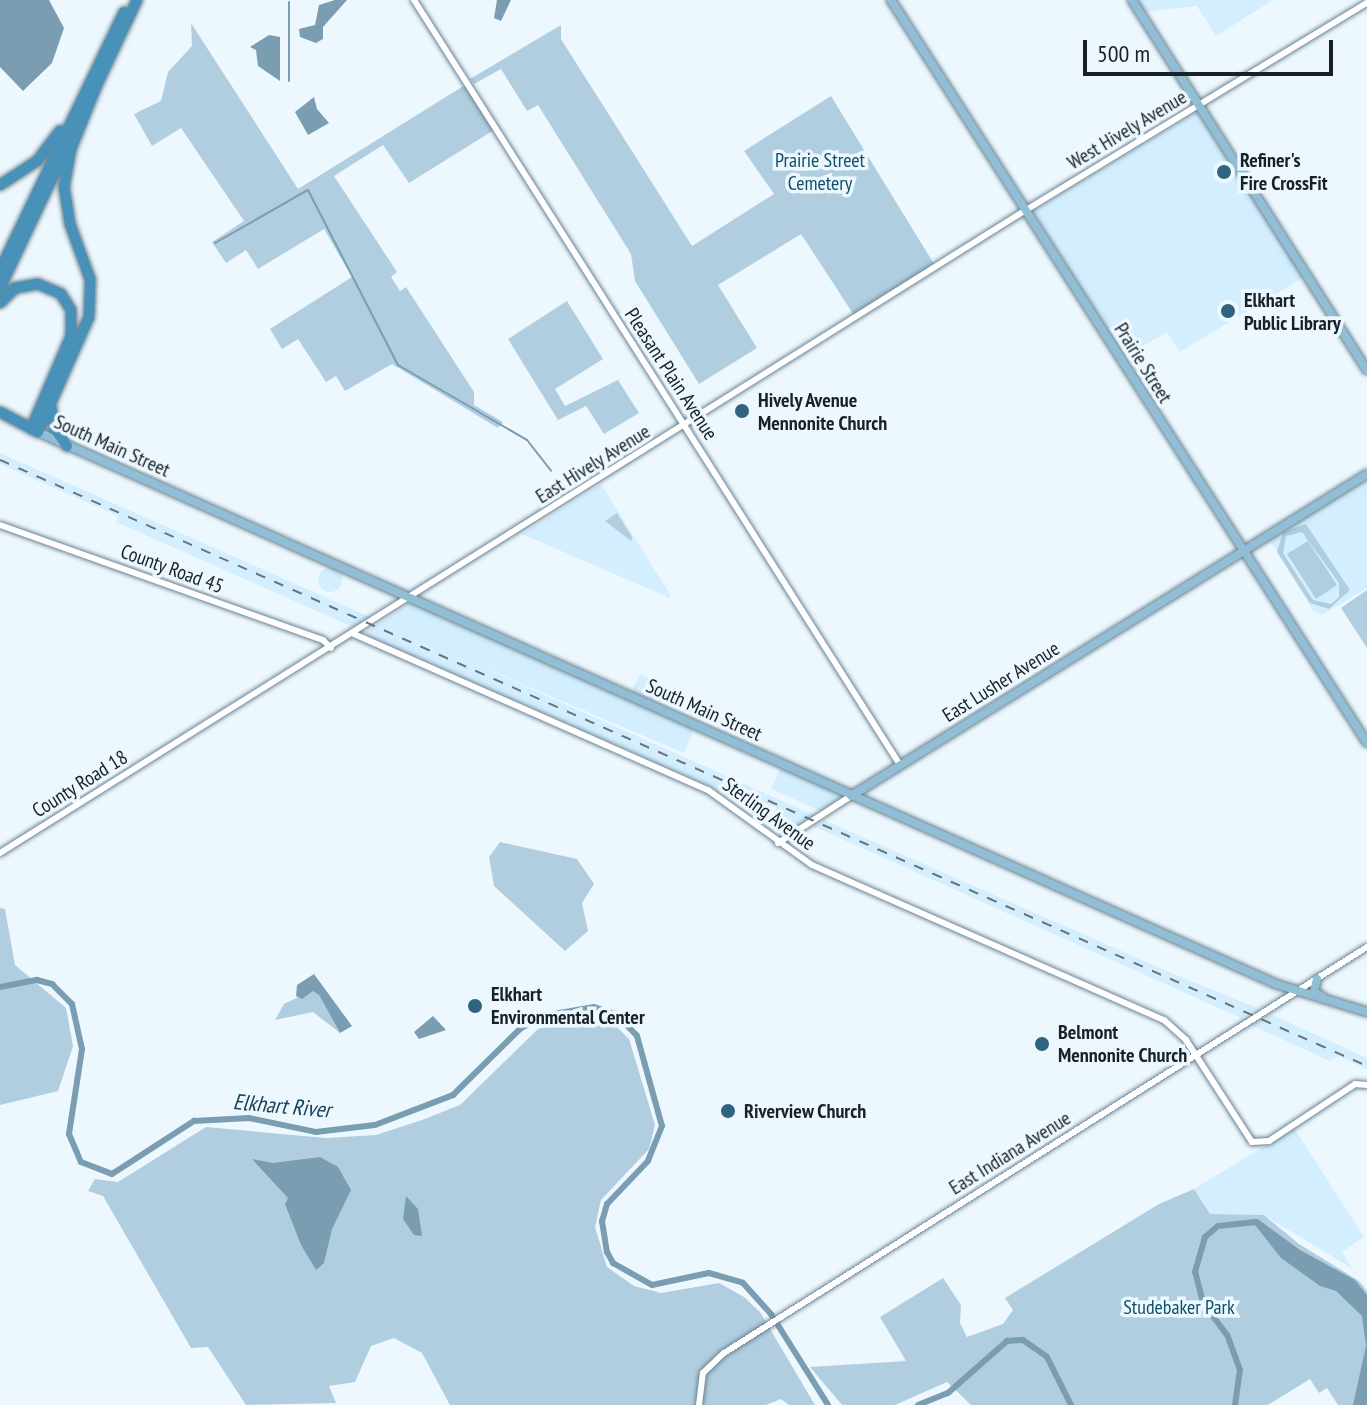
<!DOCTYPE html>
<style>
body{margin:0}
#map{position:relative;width:1367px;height:1405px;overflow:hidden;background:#edf8fe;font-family:"PT Sans Narrow",sans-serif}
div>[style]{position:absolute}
.built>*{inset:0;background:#d3eefe}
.round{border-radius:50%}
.green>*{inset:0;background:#b0cee0}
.water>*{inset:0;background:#7b9db1}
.stream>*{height:2px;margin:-1px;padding:0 1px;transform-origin:1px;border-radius:1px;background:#7b9db1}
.river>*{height:6px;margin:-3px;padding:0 3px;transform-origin:3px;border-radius:3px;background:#7b9db1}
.roads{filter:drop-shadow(0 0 2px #6b8391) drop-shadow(0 0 2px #6b8391)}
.minor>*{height:6px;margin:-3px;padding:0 3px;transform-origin:3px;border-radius:3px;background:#fff}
.major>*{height:8px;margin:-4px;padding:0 4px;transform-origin:4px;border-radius:4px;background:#91bdd5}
.highway>*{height:10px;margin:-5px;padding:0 5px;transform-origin:5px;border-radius:5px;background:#4891b9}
.rail>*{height:2px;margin-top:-1px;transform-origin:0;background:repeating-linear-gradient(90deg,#687379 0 10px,transparent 0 20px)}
.dots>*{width:22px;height:22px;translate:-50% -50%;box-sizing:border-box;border:4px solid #edf8fe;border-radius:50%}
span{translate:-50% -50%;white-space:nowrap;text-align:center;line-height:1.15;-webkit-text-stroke:7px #edf8fe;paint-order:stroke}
.street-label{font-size:20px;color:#172127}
.park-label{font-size:20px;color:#0f4f6c}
.poi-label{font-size:20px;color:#172127;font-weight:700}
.left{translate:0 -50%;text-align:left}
.water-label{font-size:22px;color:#154259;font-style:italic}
.scale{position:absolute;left:1083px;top:40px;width:250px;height:36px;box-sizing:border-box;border:4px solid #172127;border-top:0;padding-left:10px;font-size:24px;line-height:28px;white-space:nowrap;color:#172127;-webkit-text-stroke:6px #edf8fe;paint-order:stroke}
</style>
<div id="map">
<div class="built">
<div style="clip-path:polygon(1136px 0,1273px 0,1216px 36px,1197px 6px,1144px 12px)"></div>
<div style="clip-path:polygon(1197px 112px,1304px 277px,1180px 352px,1167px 332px,1124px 357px,1033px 211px)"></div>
<div style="clip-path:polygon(0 453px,370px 617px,353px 627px,116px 522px,118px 516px,0 464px)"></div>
<div style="clip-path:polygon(1367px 479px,1367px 588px,1322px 615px,1314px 612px,1269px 539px)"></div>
<div style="clip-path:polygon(601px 484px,670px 594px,670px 598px,522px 534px)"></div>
<div class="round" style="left:318px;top:568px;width:24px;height:24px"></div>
<div style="clip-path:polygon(410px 603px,694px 729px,684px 753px,466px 660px,814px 815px,800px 826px,773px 814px,777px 808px,771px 805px,766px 811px,368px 636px,366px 632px)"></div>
<div style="clip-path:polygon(640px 674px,663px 684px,654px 703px,631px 693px)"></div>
<div style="clip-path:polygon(781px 767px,841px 794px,842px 797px,823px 812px,771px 789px)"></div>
<div style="clip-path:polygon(824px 820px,1169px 972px,1257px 1008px,1241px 1018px,813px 826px)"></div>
<div style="clip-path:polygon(1270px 1014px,1367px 1058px,1367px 1069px,1338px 1056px,1330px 1061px,1251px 1025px)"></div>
<div style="clip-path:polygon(1294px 1128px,1364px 1237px,1342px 1252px,1353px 1269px,1264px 1215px,1210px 1214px,1194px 1189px)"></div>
</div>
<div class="green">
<div style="clip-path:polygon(191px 23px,298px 189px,465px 85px,494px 130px,409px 183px,383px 145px,334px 176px,397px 272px,391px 277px,400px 291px,406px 287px,474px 392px,474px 405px,503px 422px,498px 428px,392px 364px,345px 391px,336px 376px,326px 382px,298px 339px,282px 349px,270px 329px,352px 277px,324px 229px,258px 269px,246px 250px,226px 263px,212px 242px,244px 221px,181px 128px,152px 146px,134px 114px,161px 101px,168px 72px,192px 46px)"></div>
<div style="clip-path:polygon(561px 25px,561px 39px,692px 246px,774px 194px,744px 151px,831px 96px,934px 264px,854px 315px,801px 234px,718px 285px,757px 348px,699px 384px,635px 281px,631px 254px,538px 105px,527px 111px,501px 69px,474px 84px,470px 79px)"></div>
<div style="clip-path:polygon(567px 301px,603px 359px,555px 389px,565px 406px,618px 380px,639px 413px,604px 434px,586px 406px,558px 420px,508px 339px)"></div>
<div style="clip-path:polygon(617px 513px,632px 537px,631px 541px,605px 521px)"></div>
<div style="clip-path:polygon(evenodd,1306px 524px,1350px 590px,1329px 609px,1310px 603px,1277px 552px,1283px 532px,1306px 524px,1302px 532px,1339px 583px,1339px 597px,1331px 604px,1313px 600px,1283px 553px,1286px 536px,1302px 532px)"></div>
<div style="clip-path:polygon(1308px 541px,1337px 585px,1316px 599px,1287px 554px)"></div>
<div style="clip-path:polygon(1367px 590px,1367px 648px,1341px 608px)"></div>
<div style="clip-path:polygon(500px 842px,577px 859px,594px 884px,582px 903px,588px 931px,565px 951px,494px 886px,489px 857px)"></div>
<div style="clip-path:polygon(0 908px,5px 909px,15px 965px,66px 1008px,73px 1046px,58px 1091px,0 1105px)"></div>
<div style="clip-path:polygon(313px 990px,319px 995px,340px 1033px,313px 1012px,275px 1020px,284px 1004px)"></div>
<div style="clip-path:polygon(590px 1014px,612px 1022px,629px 1039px,655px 1125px,649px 1149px,601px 1200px,595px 1227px,607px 1267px,634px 1286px,661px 1293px,719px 1283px,744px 1297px,760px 1312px,815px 1405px,789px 1405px,781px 1399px,766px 1405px,450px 1405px,422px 1353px,394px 1338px,371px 1346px,355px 1382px,329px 1386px,336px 1403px,246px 1405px,208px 1347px,191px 1348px,103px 1196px,88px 1191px,95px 1179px,118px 1182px,206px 1127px,326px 1138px,376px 1135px,422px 1120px,460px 1105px,538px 1029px)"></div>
<div style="clip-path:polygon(1194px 1189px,1210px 1214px,1264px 1215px,1299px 1244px,1359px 1281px,1367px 1291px,1367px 1405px,1338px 1405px,1327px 1388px,1319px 1393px,1310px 1379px,1268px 1405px,971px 1405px,947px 1382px,895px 1405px,842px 1405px,810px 1367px,906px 1361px,880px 1317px,943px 1278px,961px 1305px,960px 1323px,967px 1337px,1003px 1324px,1013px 1310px,1005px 1298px,1159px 1204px)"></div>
</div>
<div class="water">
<div style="clip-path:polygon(0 0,49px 0,64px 28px,52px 63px,23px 91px,0 67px)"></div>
<div style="clip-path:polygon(335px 0,347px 0,323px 27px,323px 39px,316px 43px,300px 37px,299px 29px,315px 25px,319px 5px)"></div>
<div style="clip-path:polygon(497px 0,511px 0,501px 21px,494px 18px)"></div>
<div style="clip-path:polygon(269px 35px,280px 37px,280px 81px,258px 66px,256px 50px,250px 47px)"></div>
<div style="clip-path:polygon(314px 97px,317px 109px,329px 123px,308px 135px,295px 112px)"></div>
<div style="clip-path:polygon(314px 974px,352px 1026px,340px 1033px,319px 995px,313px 991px,302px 999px,296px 996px,297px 985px)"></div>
<div style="clip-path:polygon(433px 1016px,446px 1030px,419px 1039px,414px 1032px)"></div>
<div style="clip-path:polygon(320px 1157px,338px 1167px,351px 1190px,332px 1229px,324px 1263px,316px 1270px,301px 1245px,285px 1204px,288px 1198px,252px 1159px,273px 1163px)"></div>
<div style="clip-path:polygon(406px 1196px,418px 1209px,422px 1236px,414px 1235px,403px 1219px)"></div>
<div style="clip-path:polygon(1259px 1220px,1300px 1250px,1355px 1280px,1367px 1295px,1367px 1405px,1353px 1405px,1366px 1346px,1362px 1316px,1336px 1291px,1320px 1286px,1281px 1258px,1255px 1225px)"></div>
</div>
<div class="stream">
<div style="left:289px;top:2px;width:79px;rotate:90deg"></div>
<div style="left:215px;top:243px;width:107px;rotate:-29.7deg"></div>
<div style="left:308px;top:190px;width:197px;rotate:62.8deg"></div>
<div style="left:398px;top:365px;width:149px;rotate:30.2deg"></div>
<div style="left:527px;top:440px;width:39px;rotate:52deg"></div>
</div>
<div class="river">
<div style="left:0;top:987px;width:38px;rotate:-11deg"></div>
<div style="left:37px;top:980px;width:16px;rotate:15deg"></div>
<div style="left:52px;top:984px;width:28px;rotate:45deg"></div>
<div style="left:72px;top:1004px;width:46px;rotate:77.5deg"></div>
<div style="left:82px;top:1049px;width:86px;rotate:98.7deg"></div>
<div style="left:69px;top:1134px;width:30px;rotate:67deg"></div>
<div style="left:81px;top:1162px;width:33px;rotate:21deg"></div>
<div style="left:112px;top:1174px;width:98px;rotate:-32.9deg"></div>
<div style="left:194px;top:1121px;width:55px;rotate:-3.1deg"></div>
<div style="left:249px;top:1118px;width:68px;rotate:11.8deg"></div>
<div style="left:316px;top:1132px;width:59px;rotate:-6.8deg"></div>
<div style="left:375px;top:1125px;width:84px;rotate:-21deg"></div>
<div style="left:453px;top:1095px;width:94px;rotate:-44.6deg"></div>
<div style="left:520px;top:1029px;width:26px;rotate:-31deg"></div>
<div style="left:542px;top:1016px;width:53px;rotate:-9.8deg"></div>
<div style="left:594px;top:1007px;width:23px;rotate:18deg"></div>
<div style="left:616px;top:1014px;width:30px;rotate:46deg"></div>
<div style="left:637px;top:1036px;width:93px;rotate:74.5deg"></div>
<div style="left:662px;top:1126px;width:38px;rotate:112deg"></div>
<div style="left:648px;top:1161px;width:59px;rotate:133.6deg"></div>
<div style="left:607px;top:1204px;width:18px;rotate:106deg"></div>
<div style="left:602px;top:1221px;width:31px;rotate:81deg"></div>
<div style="left:607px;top:1252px;width:13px;rotate:61deg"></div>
<div style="left:613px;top:1263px;width:45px;rotate:29.4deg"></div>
<div style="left:652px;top:1285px;width:58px;rotate:-11.9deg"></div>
<div style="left:709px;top:1273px;width:35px;rotate:16deg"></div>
<div style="left:743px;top:1283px;width:42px;rotate:47.9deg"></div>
<div style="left:771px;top:1314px;width:107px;rotate:57.9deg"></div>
<div style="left:918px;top:1405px;width:32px;rotate:-22deg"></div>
<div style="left:948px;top:1393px;width:79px;rotate:-41.4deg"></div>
<div style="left:1007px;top:1341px;width:16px;rotate:-4deg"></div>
<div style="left:1023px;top:1340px;width:29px;rotate:35deg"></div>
<div style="left:1047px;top:1357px;width:54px;rotate:63.4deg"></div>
<div style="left:1235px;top:1405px;width:35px;rotate:-82deg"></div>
<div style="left:1240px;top:1370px;width:37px;rotate:-110deg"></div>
<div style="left:1227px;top:1335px;width:40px;rotate:-127deg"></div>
<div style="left:1203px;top:1303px;width:32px;rotate:-104deg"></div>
<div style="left:1195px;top:1272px;width:36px;rotate:-74deg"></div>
<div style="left:1205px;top:1237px;width:17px;rotate:-40deg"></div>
<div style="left:1218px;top:1226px;width:38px;rotate:-6deg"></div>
<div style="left:1256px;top:1222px;width:7px;rotate:34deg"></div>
</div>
<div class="roads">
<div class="minor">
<div style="left:414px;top:0;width:906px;rotate:57.57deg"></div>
<div style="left:0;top:525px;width:343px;rotate:19.6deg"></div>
<div style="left:323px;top:640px;width:11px;rotate:45deg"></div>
<div style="left:354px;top:634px;width:387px;rotate:23.8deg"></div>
<div style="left:708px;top:790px;width:128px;rotate:35.8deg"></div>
<div style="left:812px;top:865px;width:385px;rotate:23.8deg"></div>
<div style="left:1164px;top:1020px;width:30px;rotate:42deg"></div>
<div style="left:1186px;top:1040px;width:121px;rotate:57.1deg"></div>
<div style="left:1252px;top:1142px;width:17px;rotate:-3deg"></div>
<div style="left:1269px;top:1141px;width:103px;rotate:-33.5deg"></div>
<div style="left:1355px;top:1084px;width:12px;rotate:5deg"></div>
<div style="left:778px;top:843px;width:87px;rotate:-32.8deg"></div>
<div style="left:0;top:853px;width:1211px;rotate:-32.08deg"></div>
<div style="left:1026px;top:210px;width:399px;rotate:-31.3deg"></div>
<div style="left:699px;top:1405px;width:32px;rotate:-83deg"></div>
<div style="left:703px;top:1373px;width:29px;rotate:-44deg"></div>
<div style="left:724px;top:1353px;width:760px;rotate:-32.27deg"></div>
</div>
<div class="major">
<div style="left:891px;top:0;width:882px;rotate:57.35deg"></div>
<div style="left:1132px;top:0;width:438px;rotate:57.6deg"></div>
<div style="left:38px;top:432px;width:1355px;rotate:24.03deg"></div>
<div style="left:1276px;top:984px;width:95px;rotate:17.1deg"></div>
<div style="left:851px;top:796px;width:608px;rotate:-31.97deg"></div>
<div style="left:1317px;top:979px;width:13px;rotate:103deg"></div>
<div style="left:1314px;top:992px;width:10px;rotate:29deg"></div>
</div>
<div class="highway">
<div style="left:94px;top:91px;width:101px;rotate:-64.7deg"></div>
<div style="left:0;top:185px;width:44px;rotate:-33deg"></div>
<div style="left:37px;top:161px;width:38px;rotate:-53deg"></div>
<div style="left:0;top:270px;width:286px;rotate:-64.3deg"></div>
<div style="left:0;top:288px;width:154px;rotate:-64.6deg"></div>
<div style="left:0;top:303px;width:21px;rotate:-45deg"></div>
<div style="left:15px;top:288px;width:23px;rotate:-10deg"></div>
<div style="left:38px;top:284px;width:25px;rotate:23deg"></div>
<div style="left:61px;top:294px;width:19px;rotate:58deg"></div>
<div style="left:71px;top:310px;width:26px;rotate:90deg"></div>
<div style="left:71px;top:336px;width:101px;rotate:113.3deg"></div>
<div style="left:51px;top:407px;width:22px;rotate:80deg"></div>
<div style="left:55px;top:429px;width:21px;rotate:55deg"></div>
<div style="left:0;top:412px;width:43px;rotate:27.8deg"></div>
<div style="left:38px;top:432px;width:126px;rotate:-66.1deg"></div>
<div style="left:89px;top:317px;width:38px;rotate:-88deg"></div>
<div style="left:90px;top:279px;width:59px;rotate:-110deg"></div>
<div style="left:70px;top:224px;width:36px;rotate:-99deg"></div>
<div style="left:64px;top:188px;width:40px;rotate:-80deg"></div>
<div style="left:71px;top:149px;width:67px;rotate:-68deg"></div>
</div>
</div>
<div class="rail">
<div style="left:0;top:460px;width:1495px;rotate:23.91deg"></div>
</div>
<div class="dots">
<div style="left:1224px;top:172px;background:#2f637f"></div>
<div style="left:1228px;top:311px;background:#2f637f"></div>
<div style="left:742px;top:411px;background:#2f637f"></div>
<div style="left:475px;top:1006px;background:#2f637f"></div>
<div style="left:1042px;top:1044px;background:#2f637f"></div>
<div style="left:728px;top:1111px;background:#2f637f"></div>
</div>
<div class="street-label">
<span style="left:1127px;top:130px;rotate:-31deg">West Hively Avenue</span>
<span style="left:1143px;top:363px;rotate:58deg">Prairie Street</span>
<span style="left:671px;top:374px;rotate:57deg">Pleasant Plain Avenue</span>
<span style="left:112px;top:446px;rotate:24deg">South Main Street</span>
<span style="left:593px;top:464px;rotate:-32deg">East Hively Avenue</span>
<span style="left:172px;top:569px;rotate:20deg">County Road 45</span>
<span style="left:1001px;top:682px;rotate:-32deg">East Lusher Avenue</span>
<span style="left:704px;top:710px;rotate:24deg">South Main Street</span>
<span style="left:80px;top:784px;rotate:-32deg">County Road 18</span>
<span style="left:769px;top:814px;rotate:36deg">Sterling Avenue</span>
<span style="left:1010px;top:1153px;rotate:-32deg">East Indiana Avenue</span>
</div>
<div class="park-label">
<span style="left:820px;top:172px">Prairie Street<br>Cemetery</span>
<span style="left:1179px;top:1307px">Studebaker Park</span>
</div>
<div class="poi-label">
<span class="left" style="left:1240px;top:172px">Refiner's<br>Fire CrossFit</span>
<span class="left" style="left:1244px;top:312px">Elkhart<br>Public Library</span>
<span class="left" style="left:758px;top:412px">Hively Avenue<br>Mennonite Church</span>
<span class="left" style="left:491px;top:1006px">Elkhart<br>Environmental Center</span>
<span class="left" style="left:1058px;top:1044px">Belmont<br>Mennonite Church</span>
<span class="left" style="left:744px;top:1111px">Riverview Church</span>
</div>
<div class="water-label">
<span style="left:282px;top:1106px;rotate:5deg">Elkhart River</span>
</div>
<div class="scale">500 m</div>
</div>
